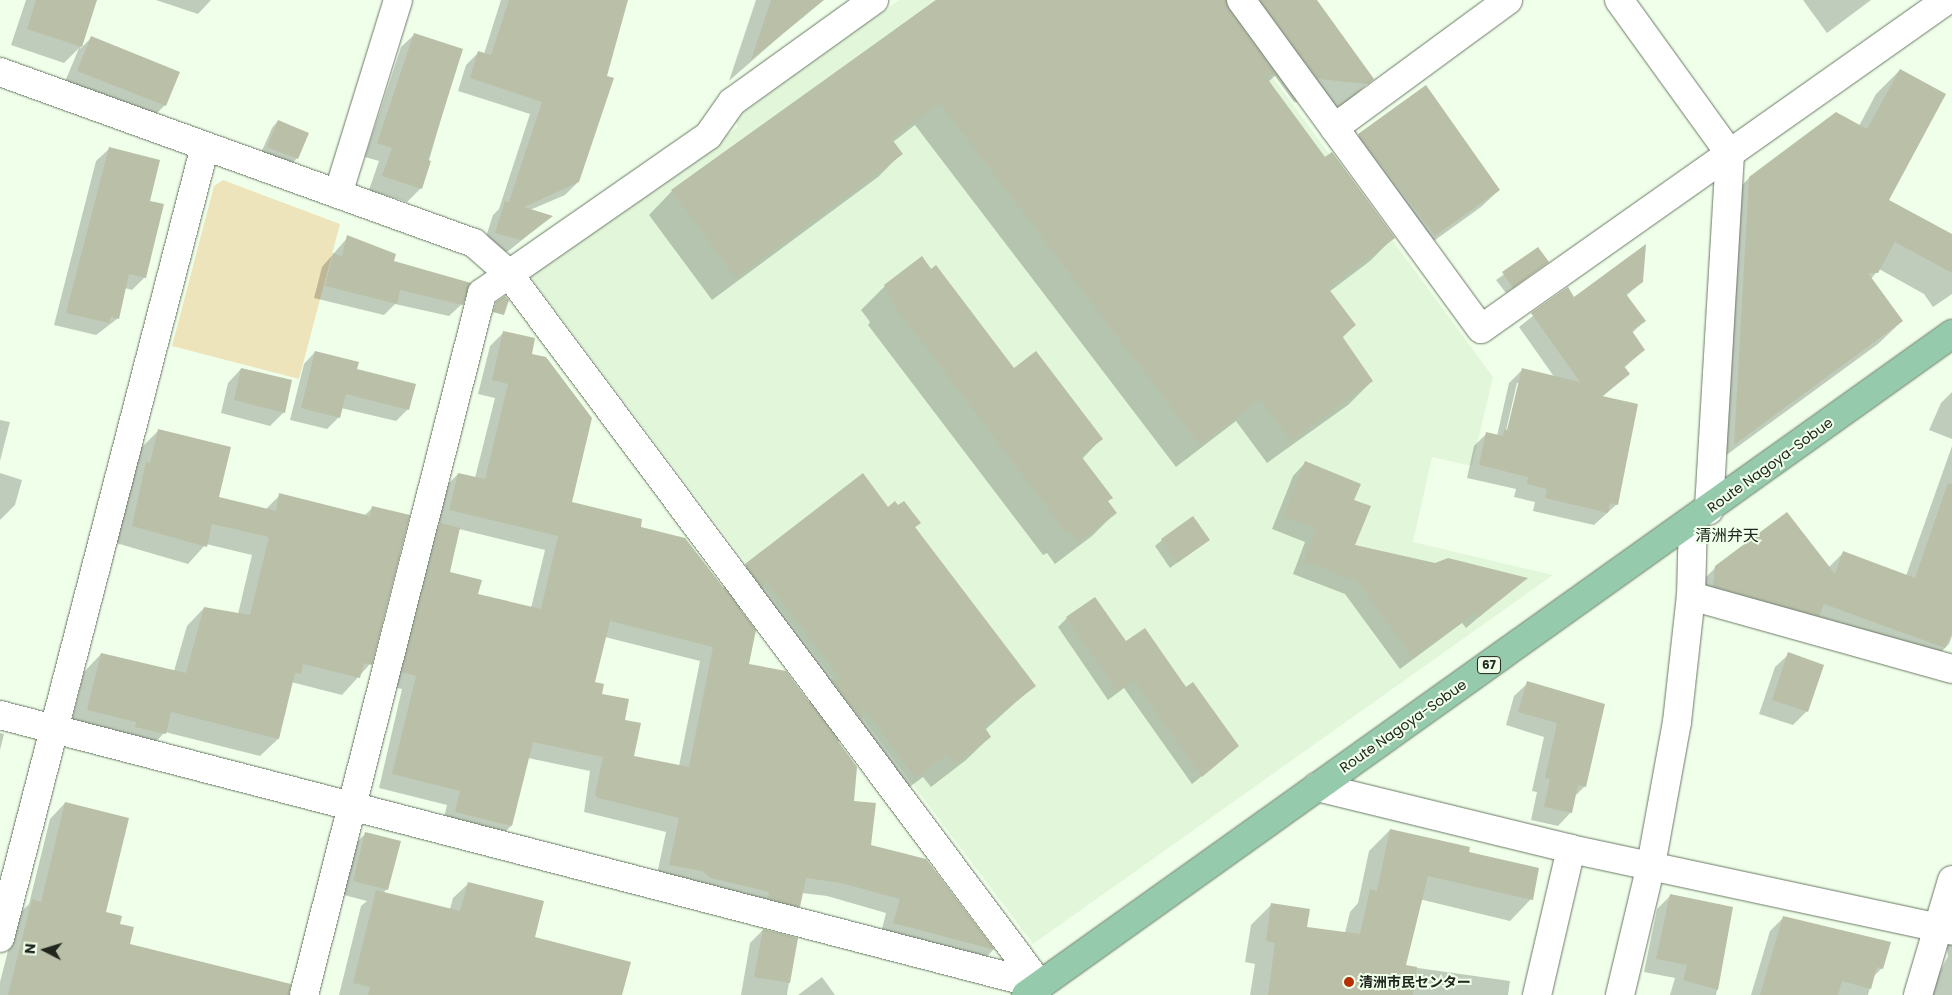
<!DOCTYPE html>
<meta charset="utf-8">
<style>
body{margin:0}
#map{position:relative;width:1952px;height:995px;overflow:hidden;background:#f0ffea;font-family:Poppins,"Noto Sans JP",sans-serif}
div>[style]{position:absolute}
.built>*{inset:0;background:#e2f6da}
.green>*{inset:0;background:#eee4bb}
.shadow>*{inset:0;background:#0003}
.building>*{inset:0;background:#babfa7}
.roads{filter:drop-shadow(0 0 1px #6b7966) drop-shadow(0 0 1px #6b7966)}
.street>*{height:28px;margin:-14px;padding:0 14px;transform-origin:14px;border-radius:14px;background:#fff}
.primary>*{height:28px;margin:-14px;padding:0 14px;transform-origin:14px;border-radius:14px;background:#95caac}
.dots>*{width:14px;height:14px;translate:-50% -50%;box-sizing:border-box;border:2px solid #f0ffea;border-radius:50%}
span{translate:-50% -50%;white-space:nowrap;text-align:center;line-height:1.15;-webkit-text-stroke:4px #f0ffea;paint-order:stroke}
.shield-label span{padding:1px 4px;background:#f0ffea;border:1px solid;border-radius:4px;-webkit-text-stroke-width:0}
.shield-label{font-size:12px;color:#21271f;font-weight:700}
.street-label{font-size:14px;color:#21271f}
.poi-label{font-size:14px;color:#21271f;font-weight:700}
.left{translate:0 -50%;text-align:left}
.quarter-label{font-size:16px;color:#21271f}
.north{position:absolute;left:20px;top:925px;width:50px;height:50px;-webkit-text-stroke:4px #f0ffea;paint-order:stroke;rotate:275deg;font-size:14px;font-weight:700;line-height:20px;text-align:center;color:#21271f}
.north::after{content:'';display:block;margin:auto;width:18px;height:22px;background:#21271f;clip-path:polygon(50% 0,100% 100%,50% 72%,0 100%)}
</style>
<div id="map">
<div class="built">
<div style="clip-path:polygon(899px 0,1216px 0,1493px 377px,1472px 466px,1432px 457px,1413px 542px,1553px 575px,1033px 944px,529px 275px,738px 127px,735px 118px)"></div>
</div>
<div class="green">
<div style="clip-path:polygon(223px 180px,340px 224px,299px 379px,172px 346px,214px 186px)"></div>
</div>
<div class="shadow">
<div style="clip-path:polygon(26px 0,96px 0,80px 49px,91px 38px,178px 72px,165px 105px,151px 119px,64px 84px,79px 48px,64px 63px,11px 45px)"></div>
<div style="clip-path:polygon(156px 0,211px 0,198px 14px)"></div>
<div style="clip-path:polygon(501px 0,622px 0,578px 182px,565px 195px,530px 210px,551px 217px,507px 252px,483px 246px,493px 215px,499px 209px,530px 114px,458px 91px,466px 65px,479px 52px,484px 54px)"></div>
<div style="clip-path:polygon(756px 0,808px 0,803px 16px,729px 81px)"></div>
<div style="clip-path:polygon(936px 0,1316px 0,1372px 79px,1343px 107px,1294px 102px,1275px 76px,1268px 82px,1325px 159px,1393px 238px,1370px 261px,1329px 292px,1355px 325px,1342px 338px,1372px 381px,1348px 405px,1267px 463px,1236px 421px,1176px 467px,915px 125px,893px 142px,901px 154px,878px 177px,712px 300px,649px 215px,672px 191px)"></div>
<div style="clip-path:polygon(1803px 0,1871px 0,1827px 33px)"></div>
<div style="clip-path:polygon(415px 34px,461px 50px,421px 188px,407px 202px,369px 190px,379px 161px,365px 157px,401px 47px)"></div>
<div style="clip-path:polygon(1900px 70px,1888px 200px,1952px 236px,1952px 294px,1933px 307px,1924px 294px,1879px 269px,1871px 279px,1902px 321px,1878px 344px,1710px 467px,1726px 202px,1750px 177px,1859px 126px,1876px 94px)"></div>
<div style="clip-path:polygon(278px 121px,297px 158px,291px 165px,261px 153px,272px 128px)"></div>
<div style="clip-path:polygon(1359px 135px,1499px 190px,1481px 207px,1417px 253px,1341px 152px)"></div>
<div style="clip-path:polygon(109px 149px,149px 202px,145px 277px,132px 290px,125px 288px,117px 319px,96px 335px,54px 325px,96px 161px)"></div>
<div style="clip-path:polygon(348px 237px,392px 262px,462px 304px,449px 316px,395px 304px,384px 315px,314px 298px,322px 267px)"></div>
<div style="clip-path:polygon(1539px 250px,1548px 261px,1506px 293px,1496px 280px)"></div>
<div style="clip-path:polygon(922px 258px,1014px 370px,1101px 439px,1082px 459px,1115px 513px,1092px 536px,1055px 564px,1047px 553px,1043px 555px,868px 325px,870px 322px,861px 310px,885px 286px)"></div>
<div style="clip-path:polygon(evenodd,1642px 282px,1626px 296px,1644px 321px,1632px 333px,1644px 350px,1624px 368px,1629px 374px,1602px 397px,1617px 504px,1594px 525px,1533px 511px,1535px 502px,1514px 497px,1516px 489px,1467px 478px,1474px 446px,1487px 433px,1497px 436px,1509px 383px,1522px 370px,1555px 378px,1519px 327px,1567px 289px,1574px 298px,1642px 282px,1517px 383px,1519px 383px,1507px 436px,1505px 435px,1517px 383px)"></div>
<div style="clip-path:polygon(evenodd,504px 332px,530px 355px,571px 503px,639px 528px,722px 589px,746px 565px,888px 508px,920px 523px,914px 528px,1034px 686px,985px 730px,990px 737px,966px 760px,931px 787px,923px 777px,892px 800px,844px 736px,838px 742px,853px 802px,870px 846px,925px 860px,993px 950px,980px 964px,880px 937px,886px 913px,827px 896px,802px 893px,799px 906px,785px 920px,656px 879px,666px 832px,584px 812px,590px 771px,528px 758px,511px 826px,497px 840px,442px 826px,447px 805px,379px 788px,402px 689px,389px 686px,426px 538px,440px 524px,436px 523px,444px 488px,458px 474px,475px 478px,495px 398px,478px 394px,490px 346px,504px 332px,459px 529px,545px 550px,531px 608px,476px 595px,448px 573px,459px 529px,504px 332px,745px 606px,814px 697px,808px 703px,748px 665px,739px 611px,745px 606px,504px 332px,605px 637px,700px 661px,679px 766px,633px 757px,623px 721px,594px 683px,605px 637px)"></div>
<div style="clip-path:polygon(315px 352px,356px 370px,408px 409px,396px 421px,341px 408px,339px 417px,327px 429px,290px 420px,304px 364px)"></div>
<div style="clip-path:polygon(241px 369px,284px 412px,270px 426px,221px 413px,228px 383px)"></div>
<div style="clip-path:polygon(1952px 392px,1952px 439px,1929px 430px,1941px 403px)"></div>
<div style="clip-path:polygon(0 420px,10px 422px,0 461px)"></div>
<div style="clip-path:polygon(158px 431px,217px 498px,265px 510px,280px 495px,364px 516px,373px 507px,370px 664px,342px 695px,291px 682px,278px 739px,260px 756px,165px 732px,147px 751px,70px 727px,84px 672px,101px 654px,174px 671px,187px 626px,204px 608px,238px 614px,252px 555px,206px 544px,188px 564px,116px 543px,129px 481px,134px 475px,141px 448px)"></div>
<div style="clip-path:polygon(1952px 446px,1952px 636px,1949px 644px,1934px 659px,1699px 600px,1701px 582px,1716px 567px,1829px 567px,1843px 553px,1906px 576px)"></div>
<div style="clip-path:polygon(1305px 463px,1353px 500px,1354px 545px,1435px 564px,1525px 578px,1466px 628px,1462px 623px,1400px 669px,1345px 594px,1293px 574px,1305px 542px,1272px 529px,1293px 476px)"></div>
<div style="clip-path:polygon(0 473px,22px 480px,15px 505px,0 520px)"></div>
<div style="clip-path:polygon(1162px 540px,1208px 540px,1170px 568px,1155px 546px)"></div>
<div style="clip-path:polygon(1067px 618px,1126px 643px,1228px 755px,1192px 784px,1124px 688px,1108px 700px,1058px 627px)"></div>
<div style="clip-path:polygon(1789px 654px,1822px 665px,1806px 712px,1793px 725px,1759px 714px,1775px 667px)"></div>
<div style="clip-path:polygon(1528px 683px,1603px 705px,1585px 786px,1574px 797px,1571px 812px,1558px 826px,1531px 820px,1537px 792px,1532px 791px,1544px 737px,1506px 725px,1514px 696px)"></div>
<div style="clip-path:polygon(0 733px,4px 734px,0 750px)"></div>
<div style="clip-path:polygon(65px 803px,105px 913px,118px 925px,129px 945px,259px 995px,0 995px,0 982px,17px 916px,29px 904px,50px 819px)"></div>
<div style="clip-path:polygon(1390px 830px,1467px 853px,1531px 899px,1510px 921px,1419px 899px,1404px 966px,1510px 981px,1508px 995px,1250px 995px,1255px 964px,1245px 962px,1251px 925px,1272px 904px,1306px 928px,1345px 933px,1350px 912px,1358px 903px,1369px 851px)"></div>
<div style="clip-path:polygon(366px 833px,387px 889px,383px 893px,450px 909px,453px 898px,469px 883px,533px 938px,621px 995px,339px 995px,361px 906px,367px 901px,340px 894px,352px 847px)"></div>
<div style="clip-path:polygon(1670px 896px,1732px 908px,1716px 995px,1670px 995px,1675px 978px,1644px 972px,1657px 909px)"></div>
<div style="clip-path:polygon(1783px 918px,1882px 968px,1873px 977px,1868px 995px,1751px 995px,1770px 931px)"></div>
<div style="clip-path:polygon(1952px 925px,1952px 995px,1928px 995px,1948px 956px,1946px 945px)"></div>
<div style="clip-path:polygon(763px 930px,796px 939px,787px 995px,741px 995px,750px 943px)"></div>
<div style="clip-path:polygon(822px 977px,835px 995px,798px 995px)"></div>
</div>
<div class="building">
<div style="clip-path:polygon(36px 0,97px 0,82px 47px,27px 29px)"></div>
<div style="clip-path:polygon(509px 0,628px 0,607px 76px,614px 78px,579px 182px,524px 207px,553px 216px,521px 240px,495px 233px,505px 201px,509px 202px,542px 102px,470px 78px,478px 51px,491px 55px)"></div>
<div style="clip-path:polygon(771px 0,824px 0,751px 60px)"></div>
<div style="clip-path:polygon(936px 0,1226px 0,1228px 9px,1277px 76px,1264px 74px,1325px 157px,1332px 152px,1395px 238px,1328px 288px,1356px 325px,1342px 336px,1373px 381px,1291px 441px,1260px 399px,1200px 445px,940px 103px,891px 138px,903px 154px,736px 278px,671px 190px)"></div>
<div style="clip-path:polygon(1260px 0,1317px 0,1374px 79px,1368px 84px,1318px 79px)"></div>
<div style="clip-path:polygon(414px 33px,463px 49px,428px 160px,431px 161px,422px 189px,382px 176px,392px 148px,377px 143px)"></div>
<div style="clip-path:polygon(91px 36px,180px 72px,166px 106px,77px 71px)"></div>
<div style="clip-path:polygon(1900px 69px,1946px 94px,1889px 200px,1952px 234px,1952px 273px,1895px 242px,1878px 273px,1868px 273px,1903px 321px,1734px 445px,1749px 177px,1836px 112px,1867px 129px)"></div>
<div style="clip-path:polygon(1426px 85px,1500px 190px,1435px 236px,1358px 134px)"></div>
<div style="clip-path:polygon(278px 120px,309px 133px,298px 159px,267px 147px)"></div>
<div style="clip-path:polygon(109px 147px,160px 160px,150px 201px,164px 204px,146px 278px,129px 274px,119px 319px,111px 317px,109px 323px,66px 313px)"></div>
<div style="clip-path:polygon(347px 235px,396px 254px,394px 261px,471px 283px,463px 305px,400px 290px,397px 304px,325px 286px,333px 253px,342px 256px)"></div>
<div style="clip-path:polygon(1646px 244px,1643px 282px,1626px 294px,1646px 321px,1632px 331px,1645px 350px,1624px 366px,1630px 374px,1602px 396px,1638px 404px,1618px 505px,1610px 503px,1608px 513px,1545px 498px,1547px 489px,1527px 484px,1528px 477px,1479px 465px,1486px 432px,1503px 436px,1504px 429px,1507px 430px,1522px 368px,1580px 382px,1531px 313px,1568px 287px,1574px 297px)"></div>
<div style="clip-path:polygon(1538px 247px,1549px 262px,1513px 288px,1502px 272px)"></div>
<div style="clip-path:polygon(922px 256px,931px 269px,936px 265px,1014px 368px,1036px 351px,1103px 439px,1081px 456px,1113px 498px,1108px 501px,1117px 513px,1079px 542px,1070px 531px,1067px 533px,890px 300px,893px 298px,884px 285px)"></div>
<div style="clip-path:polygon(505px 296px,509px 300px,504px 315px,493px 312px,496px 302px)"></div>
<div style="clip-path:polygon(evenodd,503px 331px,535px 338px,532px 354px,546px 357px,592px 418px,572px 502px,642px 519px,641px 527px,685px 538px,756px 630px,749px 664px,786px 671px,857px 767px,854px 801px,876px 803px,871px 845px,926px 859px,995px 950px,893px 923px,900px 899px,841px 883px,806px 878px,800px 907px,768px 898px,769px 892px,711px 878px,702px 871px,669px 865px,679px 818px,598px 798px,595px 795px,603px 757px,533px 742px,512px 826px,455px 812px,460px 791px,392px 774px,416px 676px,402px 672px,440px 523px,460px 528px,450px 572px,482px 580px,478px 594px,541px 609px,558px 536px,449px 510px,458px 473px,485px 479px,508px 384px,492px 380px,503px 331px,610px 621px,713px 647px,689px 767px,634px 756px,641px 723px,625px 720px,629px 699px,602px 694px,604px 684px,595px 682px,610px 621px)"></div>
<div style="clip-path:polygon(315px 351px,359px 362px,357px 369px,416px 384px,409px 410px,346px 394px,340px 418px,301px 408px)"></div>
<div style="clip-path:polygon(241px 368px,292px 380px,285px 413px,234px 400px)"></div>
<div style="clip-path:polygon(158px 429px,231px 447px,219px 497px,276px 511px,279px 493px,370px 516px,372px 506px,410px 515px,372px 665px,364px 663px,360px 678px,303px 664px,301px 674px,295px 673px,279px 739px,171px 712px,166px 734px,135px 727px,136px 722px,87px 710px,101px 653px,186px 673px,204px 607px,250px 615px,269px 537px,212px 524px,207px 547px,132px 526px,146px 462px,150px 463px)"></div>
<div style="clip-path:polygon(1305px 461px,1361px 484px,1354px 500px,1371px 506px,1355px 545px,1435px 563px,1448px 558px,1528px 578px,1479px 617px,1475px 612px,1413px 658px,1358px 582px,1304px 561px,1317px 529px,1284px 516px)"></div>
<div style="clip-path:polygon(863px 473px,888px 507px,895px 501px,898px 505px,904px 501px,921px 523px,915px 527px,1036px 686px,984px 726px,991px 737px,955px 764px,947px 754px,916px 778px,863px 707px,862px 720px,831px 679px,842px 680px,765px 579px,763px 589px,745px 564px)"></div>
<div style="clip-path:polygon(1948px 483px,1952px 484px,1952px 633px,1945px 648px,1824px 604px,1819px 616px,1713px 586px,1715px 566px,1787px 512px,1835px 574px,1843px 551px,1915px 578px)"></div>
<div style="clip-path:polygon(1193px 516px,1210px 540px,1177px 563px,1161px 539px)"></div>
<div style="clip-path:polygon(1095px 597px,1126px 641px,1145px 628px,1186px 687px,1193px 682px,1239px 746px,1202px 777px,1134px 680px,1118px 692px,1066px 617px)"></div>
<div style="clip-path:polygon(1788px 652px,1824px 665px,1808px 712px,1772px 700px)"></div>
<div style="clip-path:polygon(1527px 681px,1605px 704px,1586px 787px,1578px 785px,1572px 813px,1544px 807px,1550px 779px,1545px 778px,1557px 723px,1518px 712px)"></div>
<div style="clip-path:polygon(65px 802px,129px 818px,106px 912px,122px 916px,120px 924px,134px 927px,130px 944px,291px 984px,289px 995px,8px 995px,32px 899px,41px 902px)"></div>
<div style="clip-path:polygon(1390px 829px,1470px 847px,1469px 852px,1539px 868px,1533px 900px,1428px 876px,1406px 965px,1417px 967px,1413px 995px,1268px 995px,1275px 943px,1266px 941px,1271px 903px,1310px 909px,1307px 927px,1360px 934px,1370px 889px,1377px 891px)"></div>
<div style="clip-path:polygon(365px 832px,401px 841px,388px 890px,353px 881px)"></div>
<div style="clip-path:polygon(468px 882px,544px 901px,535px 937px,631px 962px,622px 995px,368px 995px,370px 987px,353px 983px,376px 890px,460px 911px)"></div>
<div style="clip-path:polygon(1670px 894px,1733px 907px,1718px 990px,1683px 980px,1687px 965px,1656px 959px)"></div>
<div style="clip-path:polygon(1783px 916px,1891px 942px,1883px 969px,1877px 967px,1871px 989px,1842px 981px,1838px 995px,1760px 995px)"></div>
<div style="clip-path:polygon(763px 929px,798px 938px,790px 983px,754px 977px)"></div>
</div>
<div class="roads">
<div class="street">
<div style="left:1241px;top:0;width:407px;rotate:53.9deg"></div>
<div style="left:1481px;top:329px;width:570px;rotate:-35.22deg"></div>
<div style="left:1619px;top:0;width:190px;rotate:54.2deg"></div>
<div style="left:1730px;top:154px;width:357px;rotate:93.4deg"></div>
<div style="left:0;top:72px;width:504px;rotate:19.84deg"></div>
<div style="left:474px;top:243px;width:45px;rotate:41.4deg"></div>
<div style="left:508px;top:273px;width:889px;rotate:53.23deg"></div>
<div style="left:1334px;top:128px;width:216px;rotate:-36.3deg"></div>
<div style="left:338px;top:194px;width:203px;rotate:-72.8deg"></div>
<div style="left:1691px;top:596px;width:271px;rotate:15.6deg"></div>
<div style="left:0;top:715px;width:1074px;rotate:14.55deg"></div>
<div style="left:1317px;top:787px;width:261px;rotate:13.7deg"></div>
<div style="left:1571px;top:849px;width:390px;rotate:12.1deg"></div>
<div style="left:0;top:938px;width:818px;rotate:-75.49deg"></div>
<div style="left:304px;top:995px;width:724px;rotate:-75.77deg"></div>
<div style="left:482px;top:293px;width:275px;rotate:-34.8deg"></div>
<div style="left:708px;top:136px;width:42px;rotate:-54.8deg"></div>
<div style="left:732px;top:102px;width:175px;rotate:-35.7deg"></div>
<div style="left:1537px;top:995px;width:150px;rotate:-76.9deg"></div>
<div style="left:1620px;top:995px;width:134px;rotate:-76.6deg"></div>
<div style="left:1651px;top:865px;width:145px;rotate:-79.7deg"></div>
<div style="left:1677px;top:722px;width:127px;rotate:-83.7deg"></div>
<div style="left:1691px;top:596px;width:75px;rotate:-88.5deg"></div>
<div style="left:1918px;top:995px;width:120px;rotate:-73.5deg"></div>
</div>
<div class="primary">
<div style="left:1026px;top:995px;width:1138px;rotate:-35.52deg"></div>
</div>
</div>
<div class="dots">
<div style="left:1349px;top:982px;background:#b72e00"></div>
</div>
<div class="shield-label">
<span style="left:1489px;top:665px">67</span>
</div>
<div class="street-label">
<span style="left:1770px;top:465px;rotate:-36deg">Route Nagoya-Sobue</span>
<span style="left:1403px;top:726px;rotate:-35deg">Route Nagoya-Sobue</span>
</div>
<div class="poi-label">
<span class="left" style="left:1359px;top:982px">清洲市民センター</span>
</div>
<div class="quarter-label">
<span style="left:1727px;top:536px">清洲弁天</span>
</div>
<div class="north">N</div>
</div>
